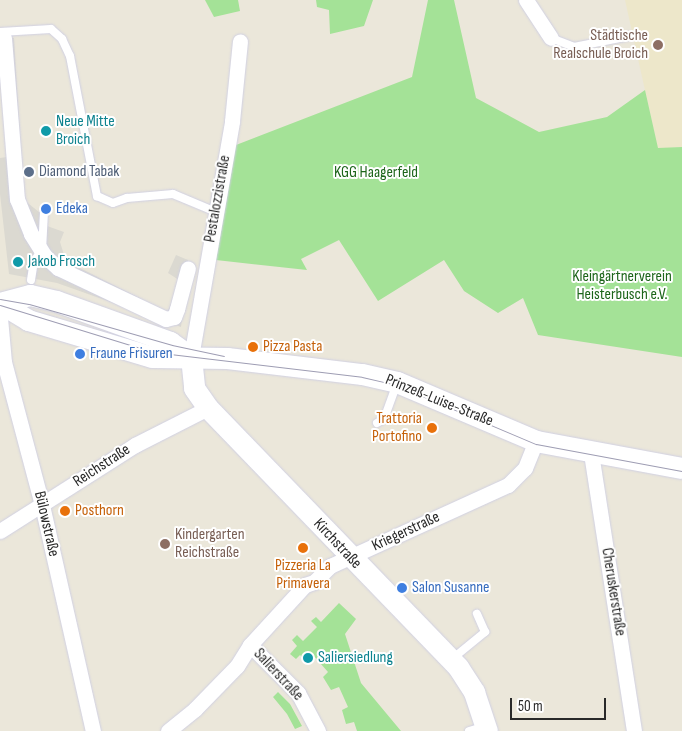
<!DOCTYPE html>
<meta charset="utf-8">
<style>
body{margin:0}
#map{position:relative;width:682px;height:731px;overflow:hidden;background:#ebe7da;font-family:"Sofia Sans Condensed",sans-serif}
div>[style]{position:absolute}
.education>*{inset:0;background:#ede7ca}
.green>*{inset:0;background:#a4e297}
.plaza>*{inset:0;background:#dbd9d1}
.roads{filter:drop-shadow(0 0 1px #d0d0e2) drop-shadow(0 0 1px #d0d0e2)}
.lane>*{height:8px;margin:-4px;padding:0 4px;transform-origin:4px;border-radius:4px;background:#fff}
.street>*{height:15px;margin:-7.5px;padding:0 7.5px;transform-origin:7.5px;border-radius:7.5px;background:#fff}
.secondary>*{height:21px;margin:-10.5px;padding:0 10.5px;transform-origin:10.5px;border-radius:10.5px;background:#fff}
.tram>*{height:1px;margin:-0.5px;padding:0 0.5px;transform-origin:0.5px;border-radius:0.5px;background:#9e9db3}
.dots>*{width:14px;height:14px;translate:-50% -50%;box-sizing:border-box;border:2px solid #fff;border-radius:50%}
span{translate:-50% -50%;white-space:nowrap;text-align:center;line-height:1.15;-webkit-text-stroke:4px #fff;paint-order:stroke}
.education-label{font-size:16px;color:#785e54}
.right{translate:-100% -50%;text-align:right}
.left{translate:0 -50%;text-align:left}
.culture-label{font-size:16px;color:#0d838f}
.service-label{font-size:16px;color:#4e5e75}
.park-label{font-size:16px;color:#1d651a}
.street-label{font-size:16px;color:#292929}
.shop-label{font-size:16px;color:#366cbe}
.food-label{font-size:16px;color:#c56008}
.scale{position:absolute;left:510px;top:698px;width:96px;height:22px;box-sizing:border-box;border:2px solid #292929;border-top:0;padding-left:6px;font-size:15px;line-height:18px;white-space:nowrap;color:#292929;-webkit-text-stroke:4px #fff;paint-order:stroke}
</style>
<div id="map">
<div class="education">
<div style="clip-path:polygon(625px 0,682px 0,682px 147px,658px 149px)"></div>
</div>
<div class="green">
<div style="clip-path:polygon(205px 0,238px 0,240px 11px,214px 17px)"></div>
<div style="clip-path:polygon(316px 0,373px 0,364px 26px,330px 34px,329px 10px,317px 7px)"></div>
<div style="clip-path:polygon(428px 0,454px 0,476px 98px,539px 132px,607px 117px,645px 90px,658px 148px,682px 147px,682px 357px,538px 335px,523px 298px,498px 313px,464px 291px,444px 260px,378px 301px,339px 240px,301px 259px,307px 270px,216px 260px,236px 145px,412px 77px)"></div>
<div style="clip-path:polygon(339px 603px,356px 619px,345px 634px,361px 683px,401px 731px,357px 731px,354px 722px,346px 724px,342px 710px,348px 707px,339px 687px,331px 690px,323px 677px,328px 672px,313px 655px,307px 662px,300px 655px,296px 659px,290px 654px,297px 646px,292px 640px,297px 635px,303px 641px,317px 627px,311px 621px,316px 617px,321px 622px)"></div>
<div style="clip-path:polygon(278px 692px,290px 704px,302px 726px,295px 729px,287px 714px,273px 697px)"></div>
</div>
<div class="plaza">
<div style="clip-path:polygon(0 38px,14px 38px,24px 200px,39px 212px,48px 212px,47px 226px,64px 232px,60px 242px,66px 261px,167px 312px,182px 282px,168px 273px,176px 255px,188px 260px,181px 327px,57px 283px,9px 274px,0 194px,0 158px,7px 157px)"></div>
</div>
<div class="roads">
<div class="lane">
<div style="left:0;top:32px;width:51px;rotate:-3.4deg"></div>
<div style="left:51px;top:29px;width:15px;rotate:42deg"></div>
<div style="left:62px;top:39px;width:19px;rotate:65deg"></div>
<div style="left:70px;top:56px;width:143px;rotate:79.1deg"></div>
<div style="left:97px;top:196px;width:17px;rotate:24deg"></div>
<div style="left:113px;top:203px;width:15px;rotate:-20deg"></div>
<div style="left:127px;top:198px;width:46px;rotate:-5deg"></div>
<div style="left:173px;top:194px;width:47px;rotate:22.7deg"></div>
<div style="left:551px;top:38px;width:25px;rotate:21deg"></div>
<div style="left:574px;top:47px;width:57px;rotate:-11.1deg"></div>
<div style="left:31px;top:280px;width:19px;rotate:-81deg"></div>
<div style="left:34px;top:261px;width:14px;rotate:-54deg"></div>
<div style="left:42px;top:250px;width:38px;rotate:-87deg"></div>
<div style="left:377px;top:423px;width:8px;rotate:-30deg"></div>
<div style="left:384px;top:419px;width:38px;rotate:-70deg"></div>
<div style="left:452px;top:659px;width:43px;rotate:-39.3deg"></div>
<div style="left:485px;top:632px;width:20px;rotate:-114deg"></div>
<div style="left:469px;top:731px;width:15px;rotate:-16deg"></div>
</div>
<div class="street">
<div style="left:526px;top:0;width:45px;rotate:56.7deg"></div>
<div style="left:4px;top:38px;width:162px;rotate:85.4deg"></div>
<div style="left:17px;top:199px;width:38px;rotate:68deg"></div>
<div style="left:31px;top:234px;width:26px;rotate:58deg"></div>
<div style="left:45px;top:256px;width:18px;rotate:43deg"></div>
<div style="left:58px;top:268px;width:119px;rotate:25.3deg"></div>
<div style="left:166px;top:319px;width:8px;rotate:-14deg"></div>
<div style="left:174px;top:317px;width:9px;rotate:-69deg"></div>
<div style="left:177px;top:309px;width:42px;rotate:-75deg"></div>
<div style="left:0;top:318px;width:44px;rotate:84.8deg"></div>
<div style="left:4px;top:362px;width:148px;rotate:75.1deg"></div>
<div style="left:42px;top:505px;width:232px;rotate:77.3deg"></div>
<div style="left:191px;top:357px;width:240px;rotate:-80.1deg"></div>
<div style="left:232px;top:121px;width:80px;rotate:-84.3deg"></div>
<div style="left:591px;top:453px;width:281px;rotate:81.2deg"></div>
<div style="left:0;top:531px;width:160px;rotate:-32.5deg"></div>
<div style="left:135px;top:445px;width:82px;rotate:-26.9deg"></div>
<div style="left:250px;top:645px;width:68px;rotate:45deg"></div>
<div style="left:298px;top:693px;width:43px;rotate:62.2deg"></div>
<div style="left:168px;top:731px;width:35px;rotate:-39deg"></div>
<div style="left:195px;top:709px;width:60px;rotate:-45.7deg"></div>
<div style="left:237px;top:666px;width:25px;rotate:-58deg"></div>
<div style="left:250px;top:645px;width:81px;rotate:-47.5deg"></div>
<div style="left:305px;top:585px;width:9px;rotate:-18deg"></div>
<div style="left:314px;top:582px;width:23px;rotate:-45deg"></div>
<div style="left:330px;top:566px;width:196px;rotate:-24.5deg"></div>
<div style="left:508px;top:485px;width:24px;rotate:-45deg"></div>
<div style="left:525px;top:468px;width:29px;rotate:-68deg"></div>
</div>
<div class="secondary">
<div style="left:0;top:303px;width:33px;rotate:31deg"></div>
<div style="left:28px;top:320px;width:129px;rotate:16.6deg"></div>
<div style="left:152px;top:357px;width:75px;rotate:0.8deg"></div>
<div style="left:227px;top:358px;width:136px;rotate:6.8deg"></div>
<div style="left:362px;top:374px;width:36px;rotate:13deg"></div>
<div style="left:397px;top:382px;width:151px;rotate:23deg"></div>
<div style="left:536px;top:441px;width:148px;rotate:10.5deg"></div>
<div style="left:0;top:303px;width:31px;rotate:-15deg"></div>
<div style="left:30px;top:295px;width:27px;rotate:13deg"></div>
<div style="left:56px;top:301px;width:121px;rotate:19.8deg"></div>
<div style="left:170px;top:342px;width:26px;rotate:36deg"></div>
<div style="left:191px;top:357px;width:31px;rotate:84deg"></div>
<div style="left:194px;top:388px;width:24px;rotate:55deg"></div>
<div style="left:208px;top:408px;width:360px;rotate:46deg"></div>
<div style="left:458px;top:667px;width:30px;rotate:57deg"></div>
<div style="left:474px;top:692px;width:41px;rotate:71.6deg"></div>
</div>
</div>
<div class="tram">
<div style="left:0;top:299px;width:29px;rotate:10deg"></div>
<div style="left:29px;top:304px;width:149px;rotate:16deg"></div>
<div style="left:172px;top:345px;width:53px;rotate:11.9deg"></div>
<div style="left:0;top:305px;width:160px;rotate:17.1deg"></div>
<div style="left:153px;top:352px;width:210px;rotate:6.8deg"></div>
<div style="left:362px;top:377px;width:35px;rotate:13deg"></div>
<div style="left:396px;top:385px;width:152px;rotate:22.9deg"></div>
<div style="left:536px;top:444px;width:148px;rotate:10.5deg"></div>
</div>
<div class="dots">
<div style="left:658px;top:45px;background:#8d6e63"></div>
<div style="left:46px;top:131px;background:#0f9aa8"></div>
<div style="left:29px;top:172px;background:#5c6f8a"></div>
<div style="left:46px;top:209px;background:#3f7fe0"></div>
<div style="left:18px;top:262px;background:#0f9aa8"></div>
<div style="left:253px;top:347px;background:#e8710a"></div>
<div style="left:80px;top:354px;background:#3f7fe0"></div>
<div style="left:432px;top:428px;background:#e8710a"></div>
<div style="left:65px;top:511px;background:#e8710a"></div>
<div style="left:165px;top:544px;background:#8d6e63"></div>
<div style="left:303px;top:548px;background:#e8710a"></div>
<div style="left:402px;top:588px;background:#3f7fe0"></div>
<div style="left:308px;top:658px;background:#0f9aa8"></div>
</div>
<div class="education-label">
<span class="right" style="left:648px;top:45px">Städtische<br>Realschule Broich</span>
<span class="left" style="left:175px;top:544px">Kindergarten<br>Reichstraße</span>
</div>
<div class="culture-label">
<span class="left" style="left:56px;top:131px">Neue Mitte<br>Broich</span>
<span class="left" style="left:28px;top:262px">Jakob Frosch</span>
<span class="left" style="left:318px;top:658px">Saliersiedlung</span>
</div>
<div class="service-label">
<span class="left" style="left:39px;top:172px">Diamond Tabak</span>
</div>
<div class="park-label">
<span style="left:376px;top:173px">KGG Haagerfeld</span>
<span style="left:622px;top:286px">Kleingärtnerverein<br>Heisterbusch e.V.</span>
</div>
<div class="street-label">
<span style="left:218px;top:199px;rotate:-80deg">Pestalozzistraße</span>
<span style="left:439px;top:401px;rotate:22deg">Prinzeß-Luise-Straße</span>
<span style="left:102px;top:466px;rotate:-33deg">Reichstraße</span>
<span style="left:46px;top:524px;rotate:77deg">Bülowstraße</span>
<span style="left:406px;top:532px;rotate:-25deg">Kriegerstraße</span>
<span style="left:337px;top:544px;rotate:47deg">Kirchstraße</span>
<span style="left:613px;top:592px;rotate:81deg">Cheruskerstraße</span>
<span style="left:278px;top:675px;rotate:47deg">Salierstraße</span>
</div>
<div class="shop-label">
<span class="left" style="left:56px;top:209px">Edeka</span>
<span class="left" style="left:90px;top:354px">Fraune Frisuren</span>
<span class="left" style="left:412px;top:588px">Salon Susanne</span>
</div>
<div class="food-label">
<span class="left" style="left:263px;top:347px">Pizza Pasta</span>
<span class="right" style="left:422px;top:428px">Trattoria<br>Portofino</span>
<span class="left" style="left:75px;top:511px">Posthorn</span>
<span style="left:303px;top:575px">Pizzeria La<br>Primavera</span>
</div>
<div class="scale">50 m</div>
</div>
